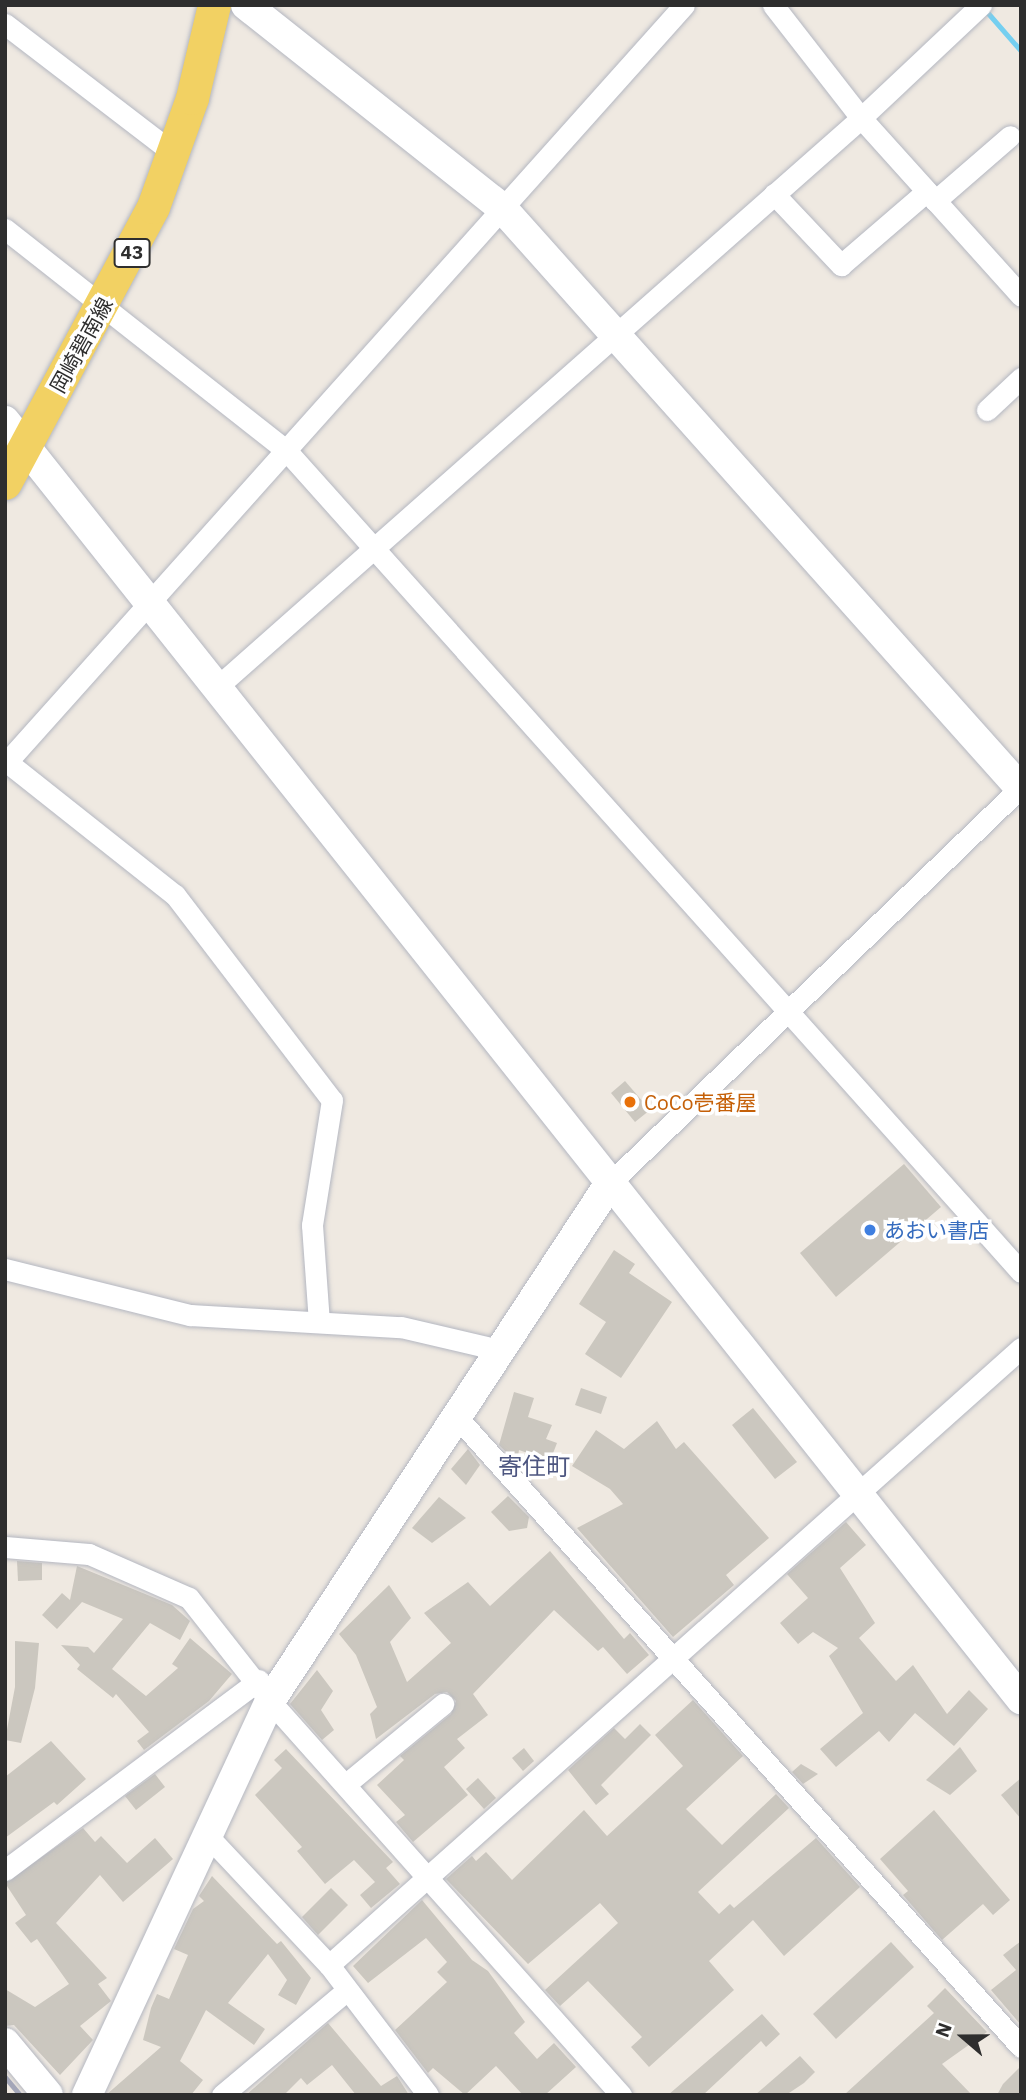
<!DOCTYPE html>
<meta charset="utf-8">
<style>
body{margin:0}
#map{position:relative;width:1026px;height:2100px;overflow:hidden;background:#efe9e1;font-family:"IBM Plex Sans","Noto Sans JP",sans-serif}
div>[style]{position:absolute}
.stream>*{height:5px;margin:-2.5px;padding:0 2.5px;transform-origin:2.5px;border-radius:2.5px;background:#75cff0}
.building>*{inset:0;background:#cbc7bf}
.roads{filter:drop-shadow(0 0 2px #b4b7c1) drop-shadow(0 0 2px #b4b7c1)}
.street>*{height:21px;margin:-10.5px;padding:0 10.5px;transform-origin:10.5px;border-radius:10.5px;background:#fff}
.secondary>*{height:30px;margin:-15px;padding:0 15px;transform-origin:15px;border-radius:15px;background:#fff}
.primary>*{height:33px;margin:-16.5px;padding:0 16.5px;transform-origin:16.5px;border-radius:16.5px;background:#f2d163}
.rail>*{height:5px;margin:-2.5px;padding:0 2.5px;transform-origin:2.5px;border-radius:2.5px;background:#a3a6b8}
.dots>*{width:19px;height:19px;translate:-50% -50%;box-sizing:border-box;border:4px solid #fff;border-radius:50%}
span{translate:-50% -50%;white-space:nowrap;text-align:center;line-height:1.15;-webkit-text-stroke:7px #fff;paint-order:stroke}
.shield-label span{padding:2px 5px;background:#fff;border:2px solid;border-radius:5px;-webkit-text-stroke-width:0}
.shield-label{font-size:19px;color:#2e2e2e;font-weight:700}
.street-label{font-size:21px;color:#2e2e2e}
.food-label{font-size:21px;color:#c56008}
.left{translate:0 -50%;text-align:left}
.shop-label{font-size:21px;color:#366cbe}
.quarter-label{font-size:24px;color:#4d5680}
.frame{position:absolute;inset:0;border:7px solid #2e2e2e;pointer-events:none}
.north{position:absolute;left:928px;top:2002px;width:70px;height:70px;-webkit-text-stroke:5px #fff;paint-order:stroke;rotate:290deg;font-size:19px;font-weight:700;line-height:28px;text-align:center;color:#2e2e2e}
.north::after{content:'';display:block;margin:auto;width:24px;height:32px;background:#2e2e2e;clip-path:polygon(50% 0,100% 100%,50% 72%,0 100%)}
</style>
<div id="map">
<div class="stream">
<div style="left:987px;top:12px;width:52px;rotate:48.9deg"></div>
</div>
<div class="building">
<div style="clip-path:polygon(625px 1081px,650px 1110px,635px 1122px,611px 1093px)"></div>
<div style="clip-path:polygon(904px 1164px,941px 1207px,836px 1297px,800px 1253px)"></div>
<div style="clip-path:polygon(614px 1250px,635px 1264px,629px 1273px,672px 1302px,621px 1378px,585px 1354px,606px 1322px,579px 1304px)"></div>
<div style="clip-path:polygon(581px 1388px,607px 1397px,601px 1414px,575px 1405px)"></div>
<div style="clip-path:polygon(514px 1392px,534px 1398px,528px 1417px,552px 1425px,546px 1439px,557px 1443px,550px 1461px,519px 1450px,518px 1456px,507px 1453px,499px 1445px)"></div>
<div style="clip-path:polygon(753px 1408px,797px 1462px,775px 1479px,732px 1425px)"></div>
<div style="clip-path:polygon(657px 1421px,676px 1449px,684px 1442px,769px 1538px,726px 1575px,734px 1585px,673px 1637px,577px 1528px,623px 1504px,610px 1489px,572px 1466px,596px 1430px,624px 1449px)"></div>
<div style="clip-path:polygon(468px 1449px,480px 1465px,466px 1485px,451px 1469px)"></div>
<div style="clip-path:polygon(508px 1496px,529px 1517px,527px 1528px,509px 1531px,491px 1512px)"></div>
<div style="clip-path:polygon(439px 1497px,466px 1518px,432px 1543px,412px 1528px)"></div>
<div style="clip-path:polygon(846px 1522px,866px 1545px,840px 1568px,875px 1623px,859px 1638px,896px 1681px,913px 1665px,947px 1714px,969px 1690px,988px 1709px,954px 1746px,915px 1713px,889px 1742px,879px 1731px,836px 1767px,820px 1749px,863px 1713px,829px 1656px,838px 1648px,813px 1632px,798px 1644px,780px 1623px,808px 1598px,787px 1574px)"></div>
<div style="clip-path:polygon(550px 1551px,624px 1639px,630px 1633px,649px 1655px,627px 1674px,603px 1647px,598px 1651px,554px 1610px,473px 1694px,488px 1715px,457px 1739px,465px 1748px,444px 1767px,468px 1795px,413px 1842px,396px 1822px,405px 1815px,377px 1785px,404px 1760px,400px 1756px,451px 1714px,456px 1701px,447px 1692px,435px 1694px,376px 1739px,370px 1714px,377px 1707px,356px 1655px,339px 1634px,389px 1585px,411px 1618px,390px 1642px,407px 1682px,451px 1643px,424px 1613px,468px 1582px,490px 1606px)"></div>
<div style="clip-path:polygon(17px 1561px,42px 1563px,42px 1580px,18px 1581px)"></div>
<div style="clip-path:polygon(77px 1566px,172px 1605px,190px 1621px,180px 1640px,150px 1623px,112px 1669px,146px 1696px,178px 1668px,172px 1664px,190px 1638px,232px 1674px,209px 1701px,144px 1750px,137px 1741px,149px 1732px,116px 1694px,113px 1698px,77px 1669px,80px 1665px,61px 1645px,88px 1647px,94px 1653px,123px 1619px,82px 1602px,57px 1629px,42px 1615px,62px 1593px,70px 1600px)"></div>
<div style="clip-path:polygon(15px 1641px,39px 1643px,35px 1688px,21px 1743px,5px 1740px,15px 1687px)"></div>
<div style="clip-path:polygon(317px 1670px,333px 1691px,321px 1710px,334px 1730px,322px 1740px,290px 1704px)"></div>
<div style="clip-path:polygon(693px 1700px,743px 1756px,686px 1809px,722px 1845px,776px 1794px,789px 1808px,698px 1892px,719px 1914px,730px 1904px,734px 1908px,816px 1838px,860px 1887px,784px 1956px,753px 1920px,709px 1961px,734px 1990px,649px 2067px,631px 2047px,642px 2037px,588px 1981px,560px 2006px,545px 1990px,618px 1923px,600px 1903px,528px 1964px,446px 1879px,472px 1856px,476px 1861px,486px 1852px,512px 1880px,584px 1810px,607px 1836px,683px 1766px,655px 1735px)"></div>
<div style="clip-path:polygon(640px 1724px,651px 1735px,601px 1785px,609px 1794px,596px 1805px,568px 1770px,614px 1728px,625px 1739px)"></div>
<div style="clip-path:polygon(51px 1741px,86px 1779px,57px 1805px,54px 1802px,5px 1838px,5px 1777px)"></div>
<div style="clip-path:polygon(960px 1747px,977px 1771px,950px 1795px,926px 1780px)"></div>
<div style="clip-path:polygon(524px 1748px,534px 1761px,523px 1771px,512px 1758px)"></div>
<div style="clip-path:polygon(286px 1749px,393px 1862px,386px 1868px,400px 1884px,371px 1908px,360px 1895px,375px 1882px,354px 1860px,325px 1884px,297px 1851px,302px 1847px,255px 1795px,282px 1768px,274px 1760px)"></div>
<div style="clip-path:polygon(801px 1764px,818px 1774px,803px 1784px,792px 1772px)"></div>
<div style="clip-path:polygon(155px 1774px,165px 1787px,136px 1810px,125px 1796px)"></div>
<div style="clip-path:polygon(478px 1778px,496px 1798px,484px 1809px,466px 1789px)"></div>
<div style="clip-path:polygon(1021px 1778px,1021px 1819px,1001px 1795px)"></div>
<div style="clip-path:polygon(934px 1810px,1010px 1900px,993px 1915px,983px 1904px,942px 1940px,903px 1895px,908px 1891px,880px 1859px)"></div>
<div style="clip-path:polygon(83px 1828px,95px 1842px,101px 1836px,127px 1863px,155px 1838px,173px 1859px,123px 1902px,100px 1875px,56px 1923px,107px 1978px,98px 1984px,111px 2001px,80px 2026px,93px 2040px,60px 2075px,14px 2025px,5px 2026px,5px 1989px,35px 2007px,69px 1984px,37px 1939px,31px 1943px,15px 1923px,26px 1915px,5px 1883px)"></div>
<div style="clip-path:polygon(212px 1876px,277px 1944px,281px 1941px,311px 1978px,296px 2005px,278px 1995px,287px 1980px,268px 1954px,228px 2003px,265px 2029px,254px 2045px,206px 2010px,180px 2061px,203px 2080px,191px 2095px,106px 2095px,161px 2047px,143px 2040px,151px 2008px,157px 1994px,169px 1999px,188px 1955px,174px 1949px,193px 1909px,204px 1901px,199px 1896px)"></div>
<div style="clip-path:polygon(331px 1888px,348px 1905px,318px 1935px,302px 1917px)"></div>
<div style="clip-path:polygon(422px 1900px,472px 1960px,488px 1971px,525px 2022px,514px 2033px,537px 2059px,554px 2043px,576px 2067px,545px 2095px,523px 2095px,496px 2066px,465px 2095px,433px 2068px,428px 2073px,395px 2030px,447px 1982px,437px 1972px,447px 1962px,426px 1938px,368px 1983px,353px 1966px)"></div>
<div style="clip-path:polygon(1021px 1941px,1021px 2025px,991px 1990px,1016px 1970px,1003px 1955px)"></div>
<div style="clip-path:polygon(891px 1942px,914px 1967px,836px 2039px,813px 2014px)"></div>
<div style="clip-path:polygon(945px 1988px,987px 2032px,942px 2064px,972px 2095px,844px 2095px,934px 2013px,927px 2006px)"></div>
<div style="clip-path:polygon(762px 2014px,780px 2034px,766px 2047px,761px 2041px,703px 2095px,668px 2095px)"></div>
<div style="clip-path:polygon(328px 2023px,381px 2086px,397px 2076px,409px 2095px,356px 2095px,332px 2065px,307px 2085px,301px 2078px,284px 2095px,246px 2095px)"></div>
<div style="clip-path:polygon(800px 2056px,815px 2072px,804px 2083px,786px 2095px,755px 2095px)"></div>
<div style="clip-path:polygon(1021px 2066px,1021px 2095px,997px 2095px,1003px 2084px)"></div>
</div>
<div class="roads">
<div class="street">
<div style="left:773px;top:5px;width:143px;rotate:52.1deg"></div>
<div style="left:861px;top:118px;width:239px;rotate:48deg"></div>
<div style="left:5px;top:24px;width:212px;rotate:37.5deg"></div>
<div style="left:774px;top:194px;width:98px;rotate:46.7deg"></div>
<div style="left:841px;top:265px;width:113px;rotate:-40.7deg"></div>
<div style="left:935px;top:201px;width:99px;rotate:-40.9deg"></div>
<div style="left:5px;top:229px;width:356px;rotate:38.2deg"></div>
<div style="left:285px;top:449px;width:1104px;rotate:48.19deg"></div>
<div style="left:987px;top:410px;width:47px;rotate:-43.3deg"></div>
<div style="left:217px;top:687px;width:859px;rotate:-41.46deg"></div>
<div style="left:861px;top:118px;width:165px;rotate:-43.3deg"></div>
<div style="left:7px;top:762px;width:214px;rotate:38.4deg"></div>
<div style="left:175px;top:895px;width:258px;rotate:52.6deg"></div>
<div style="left:332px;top:1100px;width:127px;rotate:99.1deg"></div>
<div style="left:312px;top:1225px;width:97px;rotate:85.9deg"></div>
<div style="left:5px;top:764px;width:1018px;rotate:-48.18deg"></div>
<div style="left:610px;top:1183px;width:571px;rotate:-43.94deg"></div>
<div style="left:5px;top:1269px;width:191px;rotate:14deg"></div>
<div style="left:190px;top:1315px;width:211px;rotate:3.3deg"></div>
<div style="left:401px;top:1327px;width:101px;rotate:13.2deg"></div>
<div style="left:456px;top:1416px;width:847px;rotate:48.16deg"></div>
<div style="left:5px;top:1547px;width:84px;rotate:4.8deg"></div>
<div style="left:89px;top:1554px;width:109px;rotate:23.7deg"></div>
<div style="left:189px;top:1598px;width:131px;rotate:51.8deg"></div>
<div style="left:270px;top:1701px;width:528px;rotate:48.3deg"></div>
<div style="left:346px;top:1784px;width:126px;rotate:-39.5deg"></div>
<div style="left:205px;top:1833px;width:181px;rotate:46.8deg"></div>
<div style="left:329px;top:1965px;width:163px;rotate:52.7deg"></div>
<div style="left:5px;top:1870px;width:317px;rotate:-36.8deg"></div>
<div style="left:329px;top:1965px;width:927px;rotate:-41.72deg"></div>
<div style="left:222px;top:2095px;width:163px;rotate:-40deg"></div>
</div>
<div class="secondary">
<div style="left:246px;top:5px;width:328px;rotate:38.4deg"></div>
<div style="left:503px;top:209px;width:778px;rotate:48.23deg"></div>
<div style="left:5px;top:421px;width:1633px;rotate:51.52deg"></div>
<div style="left:5px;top:2043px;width:67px;rotate:50.4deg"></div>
<div style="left:87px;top:2095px;width:434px;rotate:-65.1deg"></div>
<div style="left:270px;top:1701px;width:620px;rotate:-56.72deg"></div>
</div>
<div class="primary">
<div style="left:5px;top:483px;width:313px;rotate:-61.8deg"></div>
<div style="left:153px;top:207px;width:116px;rotate:-70.3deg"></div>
<div style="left:192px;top:98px;width:96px;rotate:-76.7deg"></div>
</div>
</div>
<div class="rail">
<div style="left:5px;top:2077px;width:23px;rotate:50deg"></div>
</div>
<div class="dots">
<div style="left:630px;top:1102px;background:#e8710a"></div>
<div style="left:870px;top:1230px;background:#3f7fe0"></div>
</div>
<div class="shield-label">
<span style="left:132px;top:253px">43</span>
</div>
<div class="street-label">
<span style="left:81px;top:345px;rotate:-61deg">岡崎碧南線</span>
</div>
<div class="food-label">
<span class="left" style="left:644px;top:1102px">CoCo壱番屋</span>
</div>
<div class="shop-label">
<span class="left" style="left:884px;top:1230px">あおい書店</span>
</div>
<div class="quarter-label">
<span style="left:534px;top:1467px">寄住町</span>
</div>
<div class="frame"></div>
<div class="north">N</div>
</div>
